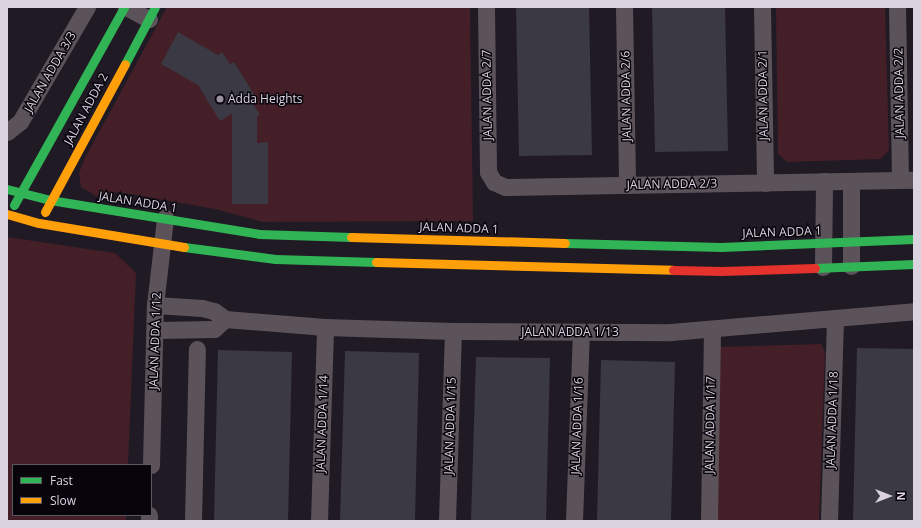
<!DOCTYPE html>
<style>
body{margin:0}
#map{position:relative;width:921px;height:528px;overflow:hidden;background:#201a24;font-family:"Open Sans",sans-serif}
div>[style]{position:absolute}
.green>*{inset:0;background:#441f27}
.building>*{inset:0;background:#3b3943}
.street>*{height:17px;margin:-8.5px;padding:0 8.5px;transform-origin:8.5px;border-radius:8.5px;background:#5c535a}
.fast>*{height:9px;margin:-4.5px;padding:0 4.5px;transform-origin:4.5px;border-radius:4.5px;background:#30b455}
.slow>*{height:9px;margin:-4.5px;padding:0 4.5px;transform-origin:4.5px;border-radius:4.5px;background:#ff9f0a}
.jam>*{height:9px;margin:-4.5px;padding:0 4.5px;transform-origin:4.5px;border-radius:4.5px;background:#e5322d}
.dots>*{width:11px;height:11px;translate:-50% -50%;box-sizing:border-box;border:2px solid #08040c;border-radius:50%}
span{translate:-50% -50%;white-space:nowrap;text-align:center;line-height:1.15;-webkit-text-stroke:3px #08040c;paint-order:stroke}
.street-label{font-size:12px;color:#dbd3e0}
.poi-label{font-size:12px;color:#dbd3e0}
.left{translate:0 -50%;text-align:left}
.frame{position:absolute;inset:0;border:8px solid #dbd3e0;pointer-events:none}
.legend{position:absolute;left:12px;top:464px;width:140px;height:52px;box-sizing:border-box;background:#08040c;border:1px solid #5c5761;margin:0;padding:5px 7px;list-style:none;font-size:12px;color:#dbd3e0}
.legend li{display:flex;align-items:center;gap:8px;height:20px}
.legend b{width:20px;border:1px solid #5c5761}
.north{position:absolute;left:869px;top:476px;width:40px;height:40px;-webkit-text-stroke:3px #08040c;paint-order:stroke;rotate:90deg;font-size:11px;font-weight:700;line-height:16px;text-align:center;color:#dbd3e0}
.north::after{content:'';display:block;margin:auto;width:14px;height:18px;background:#dbd3e0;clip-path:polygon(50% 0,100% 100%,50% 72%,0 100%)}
</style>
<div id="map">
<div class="green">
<div style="clip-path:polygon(167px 7px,470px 7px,473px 221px,263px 222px,215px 209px,119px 192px,96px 196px,81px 187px,79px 173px,85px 158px)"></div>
<div style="clip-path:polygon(776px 7px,885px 7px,889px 150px,881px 159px,787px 162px,778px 154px)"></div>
<div style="clip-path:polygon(7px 237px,115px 253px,136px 273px,128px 465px,13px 465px,13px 515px,126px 515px,126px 521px,7px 521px)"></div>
<div style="clip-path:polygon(821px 344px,825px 352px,819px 521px,712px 521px,716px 347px)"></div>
</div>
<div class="building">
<div style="clip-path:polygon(516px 7px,589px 7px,592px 155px,519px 156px)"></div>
<div style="clip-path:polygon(652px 7px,725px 7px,728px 151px,655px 152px)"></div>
<div style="clip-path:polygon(178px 32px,218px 55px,222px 52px,230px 64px,234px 62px,257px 99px,252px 102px,260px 115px,257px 117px,257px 143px,268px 142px,268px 204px,232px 204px,232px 114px,220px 121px,198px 85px,161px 64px)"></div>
<div style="clip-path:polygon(857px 348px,914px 349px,914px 521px,853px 521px)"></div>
<div style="clip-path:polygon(218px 350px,292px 352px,288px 521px,214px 521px)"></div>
<div style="clip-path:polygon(345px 351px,419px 353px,415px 521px,340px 521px)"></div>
<div style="clip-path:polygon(476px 357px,550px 358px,546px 521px,471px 521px)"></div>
<div style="clip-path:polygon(601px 360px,675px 362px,671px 521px,597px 521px)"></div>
</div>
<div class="street">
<div style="left:126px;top:7px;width:26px;rotate:28deg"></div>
<div style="left:486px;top:7px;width:165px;rotate:89.3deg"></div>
<div style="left:488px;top:172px;width:12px;rotate:59deg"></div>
<div style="left:494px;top:182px;width:12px;rotate:24deg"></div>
<div style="left:505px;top:187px;width:409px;rotate:-1deg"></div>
<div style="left:624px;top:7px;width:178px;rotate:89deg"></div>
<div style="left:762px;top:7px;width:176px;rotate:89deg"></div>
<div style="left:897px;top:7px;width:173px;rotate:89deg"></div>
<div style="left:7px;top:132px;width:16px;rotate:-38deg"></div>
<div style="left:20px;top:122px;width:133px;rotate:-59.8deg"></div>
<div style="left:851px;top:181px;width:85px;rotate:90deg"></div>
<div style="left:823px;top:267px;width:86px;rotate:-89.3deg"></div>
<div style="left:155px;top:305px;width:47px;rotate:3.7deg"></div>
<div style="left:202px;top:308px;width:12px;rotate:14deg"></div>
<div style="left:214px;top:311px;width:14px;rotate:36deg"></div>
<div style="left:225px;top:319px;width:100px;rotate:4.6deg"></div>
<div style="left:325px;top:327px;width:128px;rotate:1.8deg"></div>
<div style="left:453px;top:331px;width:218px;rotate:0.3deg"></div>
<div style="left:671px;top:332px;width:244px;rotate:-4.9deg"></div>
<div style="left:156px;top:330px;width:58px;rotate:-1deg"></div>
<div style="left:214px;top:329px;width:15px;rotate:-42deg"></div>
<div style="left:151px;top:465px;width:160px;rotate:-88.6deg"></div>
<div style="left:155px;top:305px;width:88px;rotate:-83.4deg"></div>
<div style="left:149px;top:521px;width:6px;rotate:-90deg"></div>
<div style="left:193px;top:521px;width:172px;rotate:-88.7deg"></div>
<div style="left:319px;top:521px;width:194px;rotate:-88.2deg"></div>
<div style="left:447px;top:521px;width:190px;rotate:-88.2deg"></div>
<div style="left:574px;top:521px;width:189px;rotate:-87.9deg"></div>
<div style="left:709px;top:521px;width:192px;rotate:-89.1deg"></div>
<div style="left:829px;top:521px;width:203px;rotate:-88.3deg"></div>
</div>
<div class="fast">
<div style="left:125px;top:64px;width:64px;rotate:-62.2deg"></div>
<div style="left:7px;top:189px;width:44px;rotate:14.3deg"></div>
<div style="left:50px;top:200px;width:212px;rotate:9.2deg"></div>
<div style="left:259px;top:234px;width:92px;rotate:1.9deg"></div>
<div style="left:14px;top:205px;width:227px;rotate:-60.9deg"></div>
<div style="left:565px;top:243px;width:156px;rotate:1.5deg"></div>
<div style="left:721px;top:247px;width:193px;rotate:-2.4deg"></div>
<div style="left:184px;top:247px;width:92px;rotate:7.5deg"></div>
<div style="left:275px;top:259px;width:101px;rotate:1.7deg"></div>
<div style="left:815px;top:268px;width:99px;rotate:-2.3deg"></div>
</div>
<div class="slow">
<div style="left:45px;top:212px;width:168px;rotate:-61.6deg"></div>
<div style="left:7px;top:214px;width:33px;rotate:16deg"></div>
<div style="left:39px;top:223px;width:147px;rotate:9.4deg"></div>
<div style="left:351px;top:237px;width:214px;rotate:1.6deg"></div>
<div style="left:376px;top:262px;width:297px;rotate:1.5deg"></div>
</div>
<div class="jam">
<div style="left:673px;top:270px;width:48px;rotate:1.2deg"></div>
<div style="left:721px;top:271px;width:94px;rotate:-1.8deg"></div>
</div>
<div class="dots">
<div style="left:220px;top:99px;background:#9a929e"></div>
</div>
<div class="street-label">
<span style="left:50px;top:72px;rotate:-60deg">JALAN ADDA 3/3</span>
<span style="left:899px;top:93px;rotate:-91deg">JALAN ADDA 2/2</span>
<span style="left:487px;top:95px;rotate:-91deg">JALAN ADDA 2/7</span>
<span style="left:763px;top:95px;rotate:-91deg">JALAN ADDA 2/1</span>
<span style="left:626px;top:96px;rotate:-91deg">JALAN ADDA 2/6</span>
<span style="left:86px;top:109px;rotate:-62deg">JALAN ADDA 2</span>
<span style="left:672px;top:184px;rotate:-1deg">JALAN ADDA 2/3</span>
<span style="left:138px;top:202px;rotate:9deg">JALAN ADDA 1</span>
<span style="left:459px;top:228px;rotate:2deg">JALAN ADDA 1</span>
<span style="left:782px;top:232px;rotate:-2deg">JALAN ADDA 1</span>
<span style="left:570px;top:332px">JALAN ADDA 1/13</span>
<span style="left:155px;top:341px;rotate:-88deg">JALAN ADDA 1/12</span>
<span style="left:832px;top:420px;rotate:-88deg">JALAN ADDA 1/18</span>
<span style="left:322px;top:424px;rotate:-88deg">JALAN ADDA 1/14</span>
<span style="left:710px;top:425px;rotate:-89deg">JALAN ADDA 1/17</span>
<span style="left:450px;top:426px;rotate:-88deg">JALAN ADDA 1/15</span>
<span style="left:577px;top:426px;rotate:-88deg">JALAN ADDA 1/16</span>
</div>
<div class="poi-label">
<span class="left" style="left:228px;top:99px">Adda Heights</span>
</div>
<div class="frame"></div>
<ul class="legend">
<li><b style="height:5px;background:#30b455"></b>Fast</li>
<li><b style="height:5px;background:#ff9f0a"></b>Slow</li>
</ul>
<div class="north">N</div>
</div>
